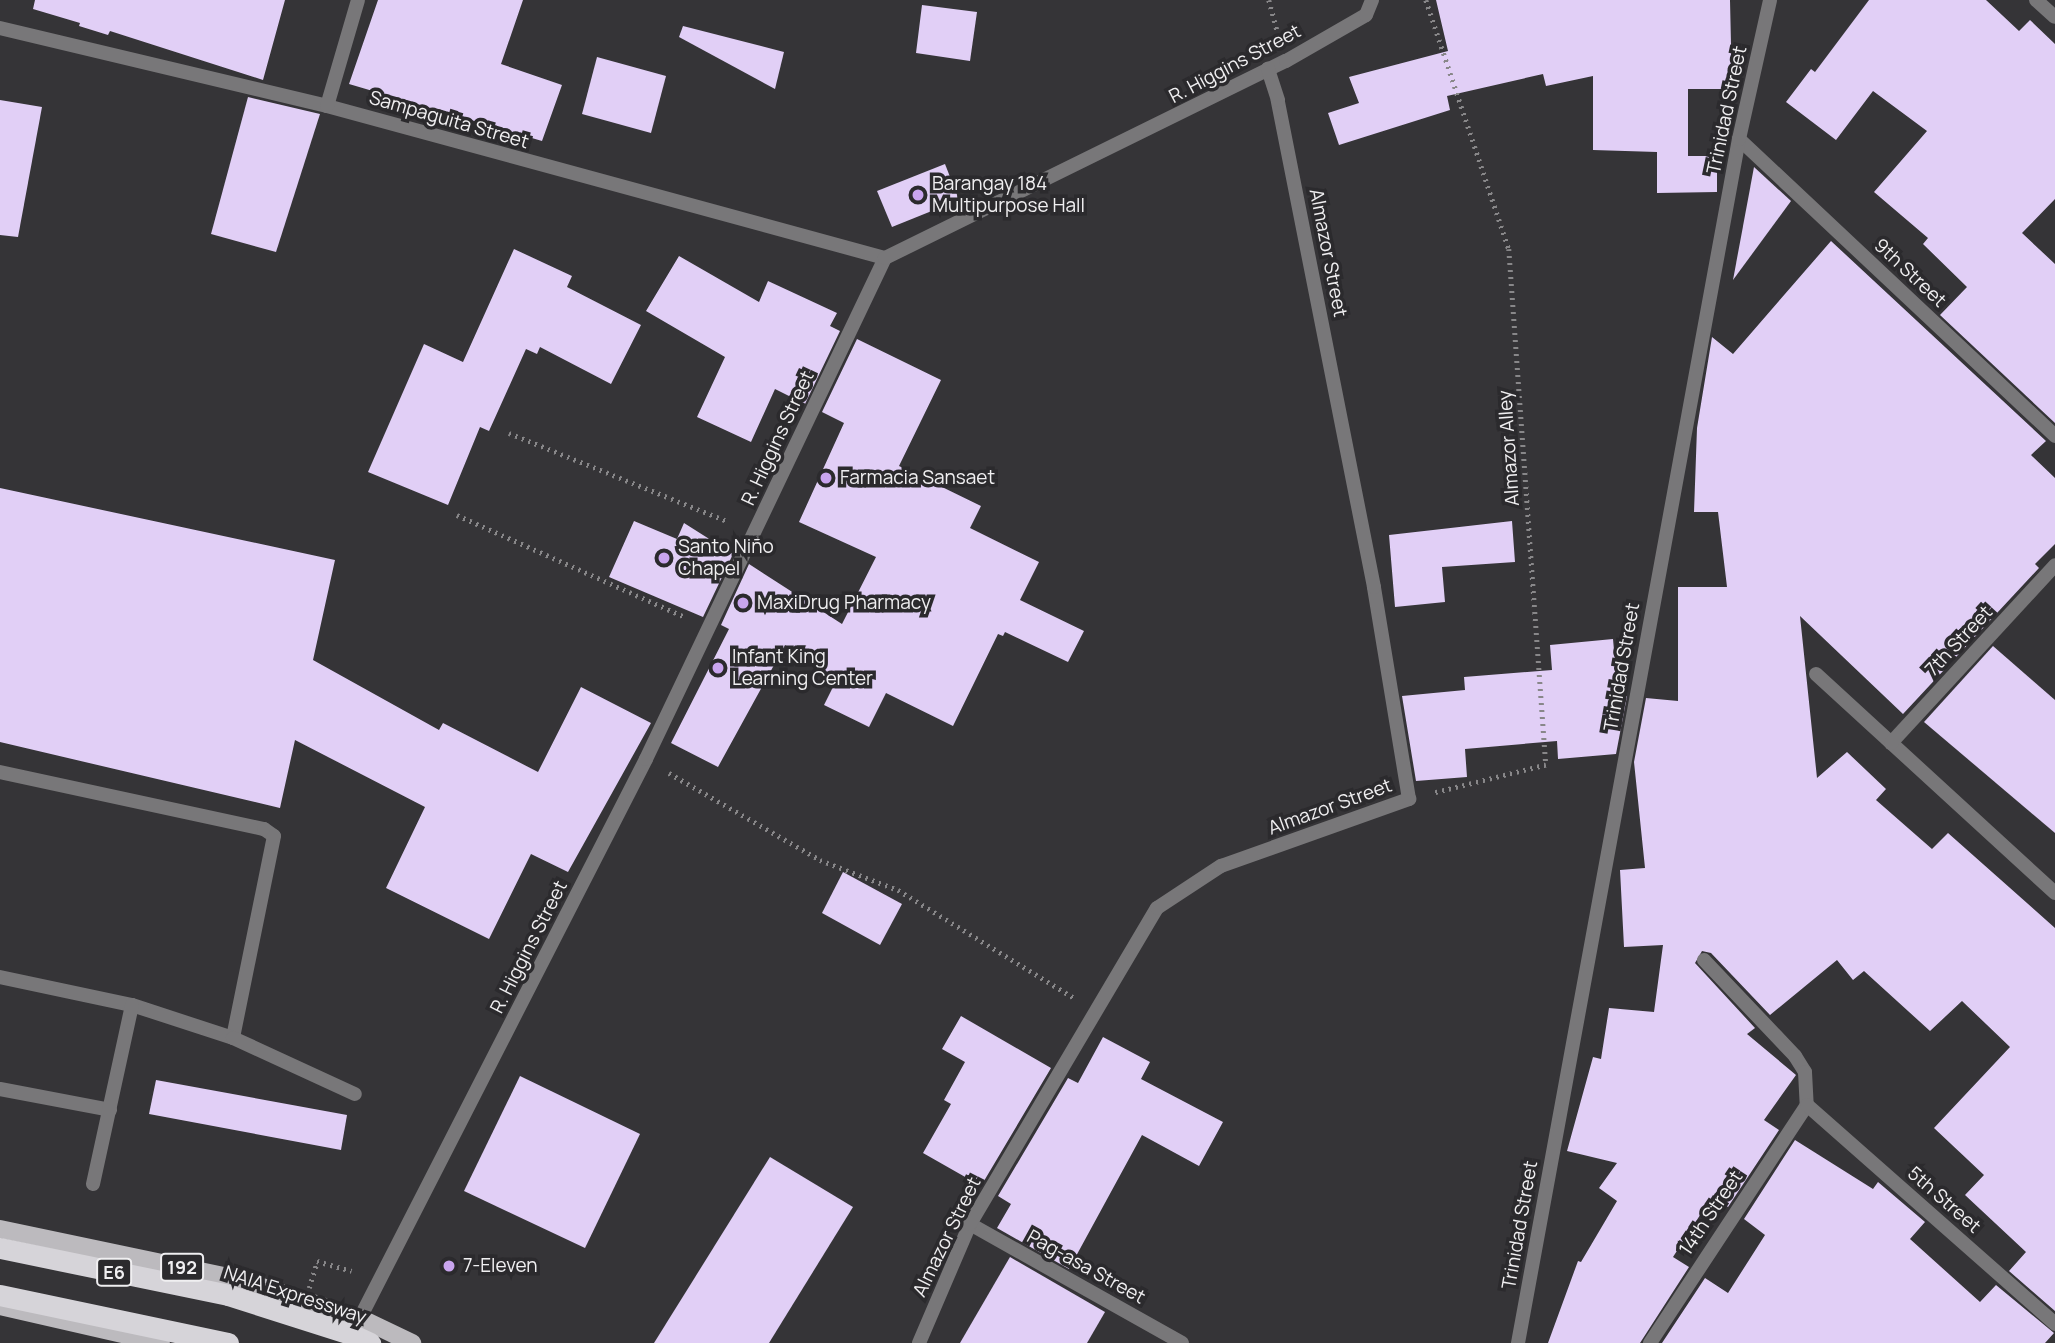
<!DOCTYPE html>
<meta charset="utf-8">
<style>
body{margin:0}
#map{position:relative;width:2055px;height:1343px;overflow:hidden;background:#353437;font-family:Manrope,sans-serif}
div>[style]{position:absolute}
.building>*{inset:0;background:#e1cff6}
.path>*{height:4.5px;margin-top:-2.25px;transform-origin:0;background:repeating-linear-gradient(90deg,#888789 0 2px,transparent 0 7px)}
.service>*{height:14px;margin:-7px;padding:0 7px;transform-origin:7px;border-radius:7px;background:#787779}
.minor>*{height:14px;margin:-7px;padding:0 7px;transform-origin:7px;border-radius:7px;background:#787779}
.primary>*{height:18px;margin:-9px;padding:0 9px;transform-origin:9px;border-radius:9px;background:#bcbabe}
.motorway>*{height:21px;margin:-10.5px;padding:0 10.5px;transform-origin:10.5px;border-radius:10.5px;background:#d6d4d9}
.path-bridge>*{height:4.5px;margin-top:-2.25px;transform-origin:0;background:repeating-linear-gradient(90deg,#888789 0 2px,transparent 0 7px)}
.motorway-bridge>*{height:21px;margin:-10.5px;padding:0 10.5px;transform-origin:10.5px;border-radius:10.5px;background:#d6d4d9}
.dots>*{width:19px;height:19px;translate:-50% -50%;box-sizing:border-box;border:4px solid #2b2a2d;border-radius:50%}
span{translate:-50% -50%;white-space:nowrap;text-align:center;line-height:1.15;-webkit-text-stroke:7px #2b2a2d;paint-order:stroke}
.shield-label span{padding:2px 5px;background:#2b2a2d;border:2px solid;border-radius:5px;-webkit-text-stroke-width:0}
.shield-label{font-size:18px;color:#f0eff1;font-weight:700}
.street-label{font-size:19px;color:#f0eff1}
.poi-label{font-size:19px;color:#f0eff1}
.left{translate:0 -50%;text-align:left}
</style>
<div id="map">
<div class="building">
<div style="clip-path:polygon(35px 0,285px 0,263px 80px,110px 31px,108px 35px,79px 26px,80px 23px,33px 9px)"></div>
<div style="clip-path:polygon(378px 0,523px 0,501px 64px,562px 85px,542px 141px,349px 84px)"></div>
<div style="clip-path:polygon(1436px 0,1730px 0,1732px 89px,1688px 89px,1688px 156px,1717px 156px,1717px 192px,1657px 193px,1657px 152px,1593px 150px,1593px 76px,1546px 86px,1543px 74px,1447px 96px,1450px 110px,1339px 145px,1328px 113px,1359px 103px,1349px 77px,1448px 51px)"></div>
<div style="clip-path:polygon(1869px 0,1986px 0,2019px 31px,2030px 20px,2055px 44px,2055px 199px,2022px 233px,2055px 264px,2055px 423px,1940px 315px,1967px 287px,1923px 244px,1928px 238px,1874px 192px,1927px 131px,1873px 91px,1836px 140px,1786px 102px,1811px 69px,1815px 72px)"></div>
<div style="clip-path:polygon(922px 5px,977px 12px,970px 61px,916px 53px)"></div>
<div style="clip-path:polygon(683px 26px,784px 52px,775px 89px,679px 37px)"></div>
<div style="clip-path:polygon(597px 57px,666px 76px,651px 133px,582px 114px)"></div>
<div style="clip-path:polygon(248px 97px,320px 114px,276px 252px,211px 234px)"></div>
<div style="clip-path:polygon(0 100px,42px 107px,18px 237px,0 235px)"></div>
<div style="clip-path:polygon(945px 164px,959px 200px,892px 227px,877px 191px)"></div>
<div style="clip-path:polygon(1754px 167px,1791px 201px,1733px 280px)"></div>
<div style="clip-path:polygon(1831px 241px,2046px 441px,2031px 455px,2055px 478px,2055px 544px,2035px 564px,2039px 568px,1903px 714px,1800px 616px,1817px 778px,1847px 752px,1886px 789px,1876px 800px,1932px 849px,1948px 833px,2055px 928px,2055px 1311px,2009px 1271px,2026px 1252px,1965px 1195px,1984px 1175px,1934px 1128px,2010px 1047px,1962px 1001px,1930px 1031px,1864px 971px,1853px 980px,1837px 960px,1770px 1015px,1711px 953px,1702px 951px,1695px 963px,1755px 1028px,1747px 1034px,1796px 1075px,1764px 1120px,1779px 1130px,1728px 1207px,1713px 1195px,1673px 1257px,1689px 1267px,1640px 1343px,1548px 1343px,1578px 1261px,1581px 1262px,1617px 1201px,1599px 1188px,1617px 1163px,1567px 1151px,1593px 1057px,1601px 1059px,1609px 1008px,1654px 1012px,1663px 945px,1624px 947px,1620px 870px,1645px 868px,1634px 762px,1646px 698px,1678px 701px,1678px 587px,1727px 587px,1718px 512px,1694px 512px,1697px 428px,1712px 337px,1733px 354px)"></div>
<div style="clip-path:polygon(514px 249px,572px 276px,567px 287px,641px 325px,611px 384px,540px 347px,537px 354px,526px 349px,489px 431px,480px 427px,448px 505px,368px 472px,424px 344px,463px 362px)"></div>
<div style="clip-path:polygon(679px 256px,759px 302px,768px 281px,837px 313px,830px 326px,840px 331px,805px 404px,775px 389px,751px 442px,697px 417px,725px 357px,646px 311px)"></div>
<div style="clip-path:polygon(857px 339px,941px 380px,899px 466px,981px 506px,970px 528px,1039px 562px,1020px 600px,1084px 631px,1068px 662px,1005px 632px,1003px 636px,998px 634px,953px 726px,886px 693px,869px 727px,824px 705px,837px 679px,785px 645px,718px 767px,671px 743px,729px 629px,721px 625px,749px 564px,842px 624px,876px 557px,799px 522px,844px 423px,822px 412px)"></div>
<div style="clip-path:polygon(0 488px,335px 560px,313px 660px,439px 730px,443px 723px,538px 772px,581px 687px,651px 723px,568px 872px,531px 854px,489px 939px,386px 888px,425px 807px,295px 740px,280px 808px,0 742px)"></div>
<div style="clip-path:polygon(634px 521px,677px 539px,684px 523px,733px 554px,703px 617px,609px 577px)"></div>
<div style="clip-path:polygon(1512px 521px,1515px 562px,1442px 567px,1445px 602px,1395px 607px,1389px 535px)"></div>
<div style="clip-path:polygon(1613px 639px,1618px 695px,1627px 696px,1616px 754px,1558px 759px,1557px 741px,1465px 749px,1467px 777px,1416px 781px,1402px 696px,1465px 690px,1464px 677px,1552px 670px,1550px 645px)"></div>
<div style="clip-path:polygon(1993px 646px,2055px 700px,2055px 833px,1924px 722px)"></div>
<div style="clip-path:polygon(843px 872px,902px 904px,880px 945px,822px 913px)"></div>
<div style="clip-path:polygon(961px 1016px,1051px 1068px,981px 1186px,923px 1153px,951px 1104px,944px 1100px,965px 1062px,942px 1049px)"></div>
<div style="clip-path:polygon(1103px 1037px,1150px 1062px,1141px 1079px,1223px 1122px,1199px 1166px,1142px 1135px,1069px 1269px,997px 1228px,1011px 1204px,998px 1196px,1068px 1078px,1078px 1083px)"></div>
<div style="clip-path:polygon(520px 1076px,640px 1134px,585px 1248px,464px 1191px)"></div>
<div style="clip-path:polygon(156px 1080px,347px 1115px,341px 1150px,149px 1114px)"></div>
<div style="clip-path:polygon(1795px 1140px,1873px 1189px,1878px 1182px,1925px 1222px,1910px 1239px,1980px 1302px,1996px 1285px,2054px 1333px,2045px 1343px,1662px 1343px,1705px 1278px,1728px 1293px,1765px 1235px,1744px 1219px)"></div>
<div style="clip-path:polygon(770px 1157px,853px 1207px,769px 1343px,654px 1343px)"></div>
<div style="clip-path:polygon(1010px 1257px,1105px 1312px,1087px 1343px,960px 1343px)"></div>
</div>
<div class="path">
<div style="left:1269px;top:0;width:34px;rotate:75deg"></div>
<div style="left:1426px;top:0;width:262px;rotate:71.6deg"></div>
<div style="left:1509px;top:249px;width:517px;rotate:85.9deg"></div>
<div style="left:1546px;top:765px;width:115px;rotate:166deg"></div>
<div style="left:509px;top:433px;width:237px;rotate:22deg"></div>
<div style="left:457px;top:515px;width:248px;rotate:24.1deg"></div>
<div style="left:669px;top:773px;width:174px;rotate:29.9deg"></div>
<div style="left:820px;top:860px;width:84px;rotate:21deg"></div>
<div style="left:898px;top:890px;width:206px;rotate:31.5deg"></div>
<div style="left:317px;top:1261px;width:36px;rotate:16deg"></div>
</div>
<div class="service">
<div style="left:0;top:772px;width:270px;rotate:12.2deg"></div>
<div style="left:264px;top:829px;width:12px;rotate:35deg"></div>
<div style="left:274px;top:836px;width:206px;rotate:101.5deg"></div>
<div style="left:1704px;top:960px;width:132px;rotate:46.5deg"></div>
<div style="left:1795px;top:1056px;width:19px;rotate:58deg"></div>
<div style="left:1805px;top:1072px;width:33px;rotate:87deg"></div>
<div style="left:0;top:977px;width:135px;rotate:12deg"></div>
<div style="left:132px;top:1005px;width:106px;rotate:18.1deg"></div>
<div style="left:233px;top:1038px;width:134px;rotate:24.7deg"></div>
<div style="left:0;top:1089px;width:112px;rotate:10.8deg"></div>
<div style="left:93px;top:1184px;width:183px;rotate:-77.7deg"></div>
</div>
<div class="minor">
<div style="left:2036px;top:0;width:25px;rotate:42deg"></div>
<div style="left:0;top:28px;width:336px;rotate:13.4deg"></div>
<div style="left:327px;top:106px;width:578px;rotate:15.24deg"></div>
<div style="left:327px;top:106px;width:110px;rotate:-73.7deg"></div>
<div style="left:1739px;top:139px;width:434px;rotate:43.2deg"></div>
<div style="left:1816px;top:674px;width:324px;rotate:42.5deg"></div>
<div style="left:1891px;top:743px;width:242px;rotate:-47.3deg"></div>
<div style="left:970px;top:1224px;width:243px;rotate:29.3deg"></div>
<div style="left:360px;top:1318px;width:628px;rotate:-62.9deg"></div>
<div style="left:646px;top:759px;width:555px;rotate:-64.5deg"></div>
<div style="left:885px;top:258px;width:447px;rotate:-26.2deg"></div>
<div style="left:1286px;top:61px;width:92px;rotate:-29.9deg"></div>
<div style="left:1366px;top:15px;width:16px;rotate:-68deg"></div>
<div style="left:919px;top:1343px;width:129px;rotate:-66.8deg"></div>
<div style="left:970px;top:1224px;width:367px;rotate:-59.4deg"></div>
<div style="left:1157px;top:908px;width:77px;rotate:-33.3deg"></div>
<div style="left:1221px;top:866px;width:200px;rotate:-19.6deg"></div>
<div style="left:1409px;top:799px;width:215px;rotate:-99.4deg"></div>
<div style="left:1374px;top:587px;width:496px;rotate:-101.2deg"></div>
<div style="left:1278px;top:100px;width:33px;rotate:-108deg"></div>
<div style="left:1518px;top:1343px;width:1224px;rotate:-79.6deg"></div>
<div style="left:1739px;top:139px;width:142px;rotate:-77.4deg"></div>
<div style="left:1650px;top:1343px;width:285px;rotate:-56.6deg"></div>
<div style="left:1807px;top:1105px;width:331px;rotate:41.4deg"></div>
</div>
<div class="primary">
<div style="left:0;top:1229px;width:242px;rotate:11.9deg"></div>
<div style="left:237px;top:1279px;width:129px;rotate:17.6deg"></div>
<div style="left:360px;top:1318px;width:58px;rotate:25.7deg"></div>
<div style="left:0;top:1306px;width:165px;rotate:12.9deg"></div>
</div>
<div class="motorway">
<div style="left:0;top:1248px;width:233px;rotate:11.6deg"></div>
<div style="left:0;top:1295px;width:233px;rotate:11.9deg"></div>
<div style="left:353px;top:1335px;width:19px;rotate:25deg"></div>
</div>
<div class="path-bridge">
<div style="left:309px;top:1288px;width:28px;rotate:-73deg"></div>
</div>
<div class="motorway-bridge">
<div style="left:228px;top:1295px;width:131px;rotate:17.7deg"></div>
</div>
<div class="dots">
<div style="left:918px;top:195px;background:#c9a5ee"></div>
<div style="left:826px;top:478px;background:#c9a5ee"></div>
<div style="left:664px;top:558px;background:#c9a5ee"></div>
<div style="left:743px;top:603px;background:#c9a5ee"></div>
<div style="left:718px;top:668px;background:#c9a5ee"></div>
<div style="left:449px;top:1266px;background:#c9a5ee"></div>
</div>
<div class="shield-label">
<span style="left:182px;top:1267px">192</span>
<span style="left:114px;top:1272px">E6</span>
</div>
<div class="street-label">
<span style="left:1235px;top:64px;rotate:-28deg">R. Higgins Street</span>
<span style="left:1727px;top:110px;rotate:-78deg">Trinidad Street</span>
<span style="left:449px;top:120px;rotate:16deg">Sampaguita Street</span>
<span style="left:1328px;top:253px;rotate:79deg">Almazor Street</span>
<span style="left:1910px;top:273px;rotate:43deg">9th Street</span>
<span style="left:778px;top:438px;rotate:-65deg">R. Higgins Street</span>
<span style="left:1509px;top:448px;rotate:-94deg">Almazor Alley</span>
<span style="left:1959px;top:641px;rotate:-47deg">7th Street</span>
<span style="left:1622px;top:667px;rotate:-80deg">Trinidad Street</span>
<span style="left:1330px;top:807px;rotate:-20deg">Almazor Street</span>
<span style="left:529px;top:947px;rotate:-63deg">R. Higgins Street</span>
<span style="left:1944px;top:1200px;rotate:41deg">5th Street</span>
<span style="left:1711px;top:1213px;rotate:-56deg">14th Street</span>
<span style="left:1520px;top:1225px;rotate:-80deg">Trinidad Street</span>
<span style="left:947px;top:1237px;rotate:-64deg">Almazor Street</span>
<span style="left:1086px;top:1267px;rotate:29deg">Pag-asa Street</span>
<span style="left:295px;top:1295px;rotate:18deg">NAIA Expressway</span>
</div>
<div class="poi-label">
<span class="left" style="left:932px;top:195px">Barangay 184<br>Multipurpose Hall</span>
<span class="left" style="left:840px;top:478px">Farmacia Sansaet</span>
<span class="left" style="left:678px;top:558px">Santo Niño<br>Chapel</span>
<span class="left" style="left:757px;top:603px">MaxiDrug Pharmacy</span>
<span class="left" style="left:732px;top:668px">Infant King<br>Learning Center</span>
<span class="left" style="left:463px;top:1266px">7-Eleven</span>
</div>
</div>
